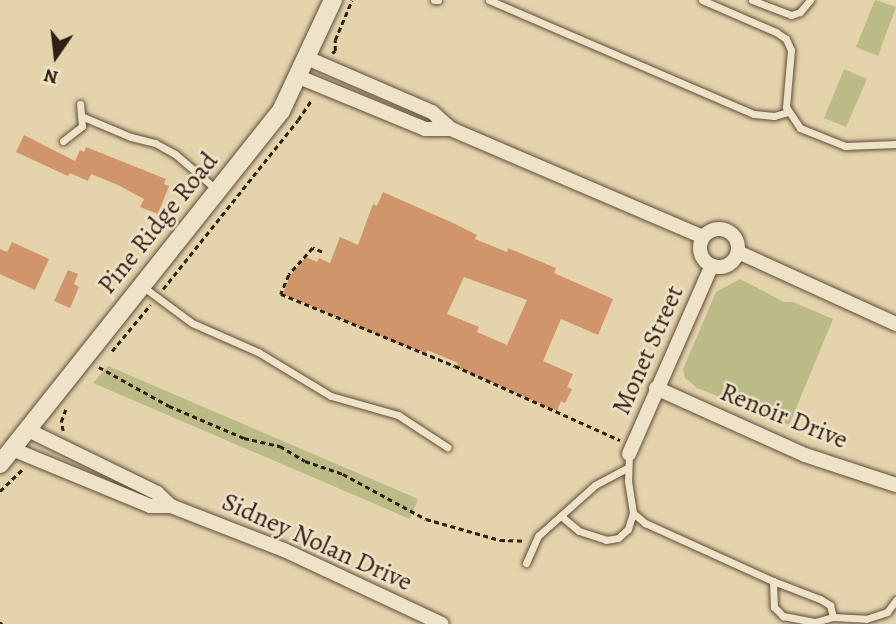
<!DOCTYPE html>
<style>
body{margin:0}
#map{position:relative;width:896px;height:624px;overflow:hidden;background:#e5d3ac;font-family:Alegreya,serif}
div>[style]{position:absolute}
.green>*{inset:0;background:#babb86}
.building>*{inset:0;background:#d0956a}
.path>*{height:2.5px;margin-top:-1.25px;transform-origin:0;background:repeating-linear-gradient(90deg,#311f11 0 5px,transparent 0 8.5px)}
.roads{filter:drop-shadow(0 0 2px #5e4c38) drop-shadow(0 0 2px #5e4c38)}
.service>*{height:7px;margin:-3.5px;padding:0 3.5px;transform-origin:3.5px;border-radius:3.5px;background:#eee2c9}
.minor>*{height:14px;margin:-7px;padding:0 7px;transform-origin:7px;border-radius:7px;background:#eee2c9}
.minor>.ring{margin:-7px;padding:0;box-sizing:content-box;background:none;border:14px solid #eee2c9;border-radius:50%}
.tertiary>*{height:18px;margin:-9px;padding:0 9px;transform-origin:9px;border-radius:9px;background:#eee2c9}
span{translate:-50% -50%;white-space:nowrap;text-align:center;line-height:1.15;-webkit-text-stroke:5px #eee2c9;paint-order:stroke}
.street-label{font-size:26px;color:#311f11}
.north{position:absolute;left:21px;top:21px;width:70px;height:70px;-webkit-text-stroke:5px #eee2c9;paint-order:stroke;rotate:194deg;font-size:19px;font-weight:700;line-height:28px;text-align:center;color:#311f11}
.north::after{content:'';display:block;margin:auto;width:24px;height:32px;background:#311f11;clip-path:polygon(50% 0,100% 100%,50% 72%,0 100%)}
</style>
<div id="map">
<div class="green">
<div style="clip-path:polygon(875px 0,896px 7px,878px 56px,856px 47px)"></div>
<div style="clip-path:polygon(844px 69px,867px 79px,846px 127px,824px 118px)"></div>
<div style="clip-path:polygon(740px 279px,784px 302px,793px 302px,833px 319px,789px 425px,697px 388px,685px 378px,683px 369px,716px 292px)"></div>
<div style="clip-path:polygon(108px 366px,418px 499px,410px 519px,93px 383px)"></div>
</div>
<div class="building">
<div style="clip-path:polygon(24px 135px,75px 161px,80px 150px,84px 152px,86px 147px,166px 179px,164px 184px,169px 186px,158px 214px,140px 207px,144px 199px,118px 185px,91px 174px,88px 181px,70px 173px,68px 176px,16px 152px)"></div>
<div style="clip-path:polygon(evenodd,383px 192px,453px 223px,477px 235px,475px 239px,507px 252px,508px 248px,556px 268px,554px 273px,613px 299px,598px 335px,561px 319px,543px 361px,573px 374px,567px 387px,572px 389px,565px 403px,561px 401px,557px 411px,456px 367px,458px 363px,427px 350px,426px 353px,395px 342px,283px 294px,290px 276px,306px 257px,317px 262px,319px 258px,330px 263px,340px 237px,358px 245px,373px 204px,377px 206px,383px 192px,464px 277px,527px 300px,507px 345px,477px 332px,479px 327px,447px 314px,464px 277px)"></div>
<div style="clip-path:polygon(12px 242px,49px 259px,35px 290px,0 274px,0 249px,7px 252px)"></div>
<div style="clip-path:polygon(68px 270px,78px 274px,74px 284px,79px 287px,70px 308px,54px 301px)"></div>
</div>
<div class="path">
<div style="left:332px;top:53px;width:4px;rotate:-34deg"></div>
<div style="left:335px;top:51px;width:11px;rotate:-90deg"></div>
<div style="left:335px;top:40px;width:43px;rotate:-67deg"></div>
<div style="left:322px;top:252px;width:10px;rotate:-156deg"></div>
<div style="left:313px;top:248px;width:36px;rotate:132deg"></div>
<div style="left:289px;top:275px;width:21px;rotate:113deg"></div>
<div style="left:281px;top:294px;width:188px;rotate:22.5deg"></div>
<div style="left:455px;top:366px;width:181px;rotate:24.2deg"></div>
<div style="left:163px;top:289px;width:216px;rotate:-51.4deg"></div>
<div style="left:298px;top:120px;width:25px;rotate:-56deg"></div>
<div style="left:112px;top:351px;width:60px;rotate:-50.4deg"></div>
<div style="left:99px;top:367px;width:80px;rotate:29.1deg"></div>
<div style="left:169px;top:406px;width:82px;rotate:23.1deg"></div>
<div style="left:244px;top:438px;width:37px;rotate:13deg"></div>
<div style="left:280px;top:446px;width:29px;rotate:31deg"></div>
<div style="left:305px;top:461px;width:40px;rotate:18.9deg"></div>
<div style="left:343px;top:474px;width:94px;rotate:28.5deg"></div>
<div style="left:426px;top:519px;width:77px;rotate:15.8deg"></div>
<div style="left:500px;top:540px;width:25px;rotate:2deg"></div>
<div style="left:63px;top:431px;width:9px;rotate:-103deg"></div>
<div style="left:61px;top:422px;width:15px;rotate:-70deg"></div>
<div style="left:0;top:491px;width:32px;rotate:-44deg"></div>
<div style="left:0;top:622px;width:3px;rotate:45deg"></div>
</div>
<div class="roads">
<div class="service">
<div style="left:434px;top:0;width:4px"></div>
<div style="left:489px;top:0;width:288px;rotate:23.3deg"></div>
<div style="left:754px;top:114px;width:20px;rotate:6deg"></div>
<div style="left:774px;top:116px;width:15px;rotate:-16deg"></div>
<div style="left:702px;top:0;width:81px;rotate:23.4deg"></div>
<div style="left:776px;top:32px;width:12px;rotate:35deg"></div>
<div style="left:786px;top:39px;width:12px;rotate:66deg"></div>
<div style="left:791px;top:50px;width:57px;rotate:95deg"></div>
<div style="left:786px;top:107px;width:25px;rotate:56deg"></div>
<div style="left:800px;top:128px;width:48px;rotate:21.8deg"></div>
<div style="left:845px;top:146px;width:51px;rotate:-2.2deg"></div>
<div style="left:752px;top:0;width:42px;rotate:21deg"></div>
<div style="left:791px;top:15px;width:9px;rotate:-18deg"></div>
<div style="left:800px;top:12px;width:16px;rotate:-50deg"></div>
<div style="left:81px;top:116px;width:54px;rotate:22.8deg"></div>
<div style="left:131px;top:137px;width:25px;rotate:14deg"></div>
<div style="left:155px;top:143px;width:23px;rotate:29deg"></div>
<div style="left:175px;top:154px;width:55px;rotate:40.6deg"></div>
<div style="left:63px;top:141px;width:24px;rotate:-38deg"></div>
<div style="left:82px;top:126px;width:22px;rotate:-95deg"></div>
<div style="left:142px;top:286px;width:62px;rotate:36.5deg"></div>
<div style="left:192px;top:323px;width:72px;rotate:23.7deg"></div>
<div style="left:258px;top:352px;width:85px;rotate:31.1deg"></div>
<div style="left:331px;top:396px;width:70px;rotate:15.8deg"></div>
<div style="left:398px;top:415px;width:59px;rotate:33.1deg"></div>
<div style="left:629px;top:454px;width:27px;rotate:92deg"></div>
<div style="left:628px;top:481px;width:32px;rotate:81deg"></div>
<div style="left:633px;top:513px;width:16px;rotate:40deg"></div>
<div style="left:645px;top:523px;width:141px;rotate:24.4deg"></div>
<div style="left:773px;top:581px;width:50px;rotate:21deg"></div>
<div style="left:820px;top:599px;width:12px;rotate:31deg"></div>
<div style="left:830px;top:605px;width:12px;rotate:76deg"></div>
<div style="left:833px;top:617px;width:33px;rotate:3deg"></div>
<div style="left:866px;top:619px;width:22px;rotate:-18deg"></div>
<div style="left:887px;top:612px;width:15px;rotate:-53deg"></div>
<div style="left:561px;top:516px;width:23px;rotate:40deg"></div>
<div style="left:579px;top:531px;width:28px;rotate:18deg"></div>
<div style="left:606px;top:540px;width:12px;rotate:-9deg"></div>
<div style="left:618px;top:538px;width:13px;rotate:-42deg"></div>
<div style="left:628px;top:529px;width:17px;rotate:-73deg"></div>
<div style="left:526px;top:563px;width:30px;rotate:-66deg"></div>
<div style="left:538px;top:536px;width:76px;rotate:-41.8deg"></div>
<div style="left:595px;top:485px;width:36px;rotate:-28deg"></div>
<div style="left:773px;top:581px;width:26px;rotate:88deg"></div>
<div style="left:774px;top:607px;width:13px;rotate:45deg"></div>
<div style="left:783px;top:616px;width:33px;rotate:11deg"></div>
<div style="left:815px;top:622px;width:19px;rotate:-16deg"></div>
</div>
<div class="minor">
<div style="left:307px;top:58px;width:136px;rotate:23.4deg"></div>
<div style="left:432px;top:112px;width:25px;rotate:42deg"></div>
<div style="left:451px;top:129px;width:274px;rotate:23.2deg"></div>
<div style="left:299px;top:77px;width:136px;rotate:22.4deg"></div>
<div style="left:425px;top:129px;width:26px"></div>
<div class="ring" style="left:700px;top:229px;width:24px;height:24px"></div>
<div style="left:738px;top:252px;width:174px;rotate:24.5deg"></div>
<div style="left:656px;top:388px;width:163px;rotate:24.2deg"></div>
<div style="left:805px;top:455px;width:96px;rotate:18.2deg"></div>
<div style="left:28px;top:430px;width:144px;rotate:26deg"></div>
<div style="left:157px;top:493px;width:19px;rotate:43deg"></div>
<div style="left:12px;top:449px;width:149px;rotate:22.4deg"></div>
<div style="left:150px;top:506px;width:21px"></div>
<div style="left:171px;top:506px;width:121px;rotate:21.3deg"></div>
<div style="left:284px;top:550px;width:174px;rotate:25.1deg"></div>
<div style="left:629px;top:454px;width:206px;rotate:-66.3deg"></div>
</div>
<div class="tertiary">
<div style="left:0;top:464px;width:451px;rotate:-51.5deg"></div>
<div style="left:281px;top:111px;width:123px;rotate:-64.9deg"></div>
</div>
</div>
<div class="street-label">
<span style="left:158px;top:223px;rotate:-51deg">Pine Ridge Road</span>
<span style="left:648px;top:350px;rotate:-66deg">Monet Street</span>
<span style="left:784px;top:416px;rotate:22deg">Renoir Drive</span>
<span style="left:317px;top:542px;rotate:24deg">Sidney Nolan Drive</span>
</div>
<div class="north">N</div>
</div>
